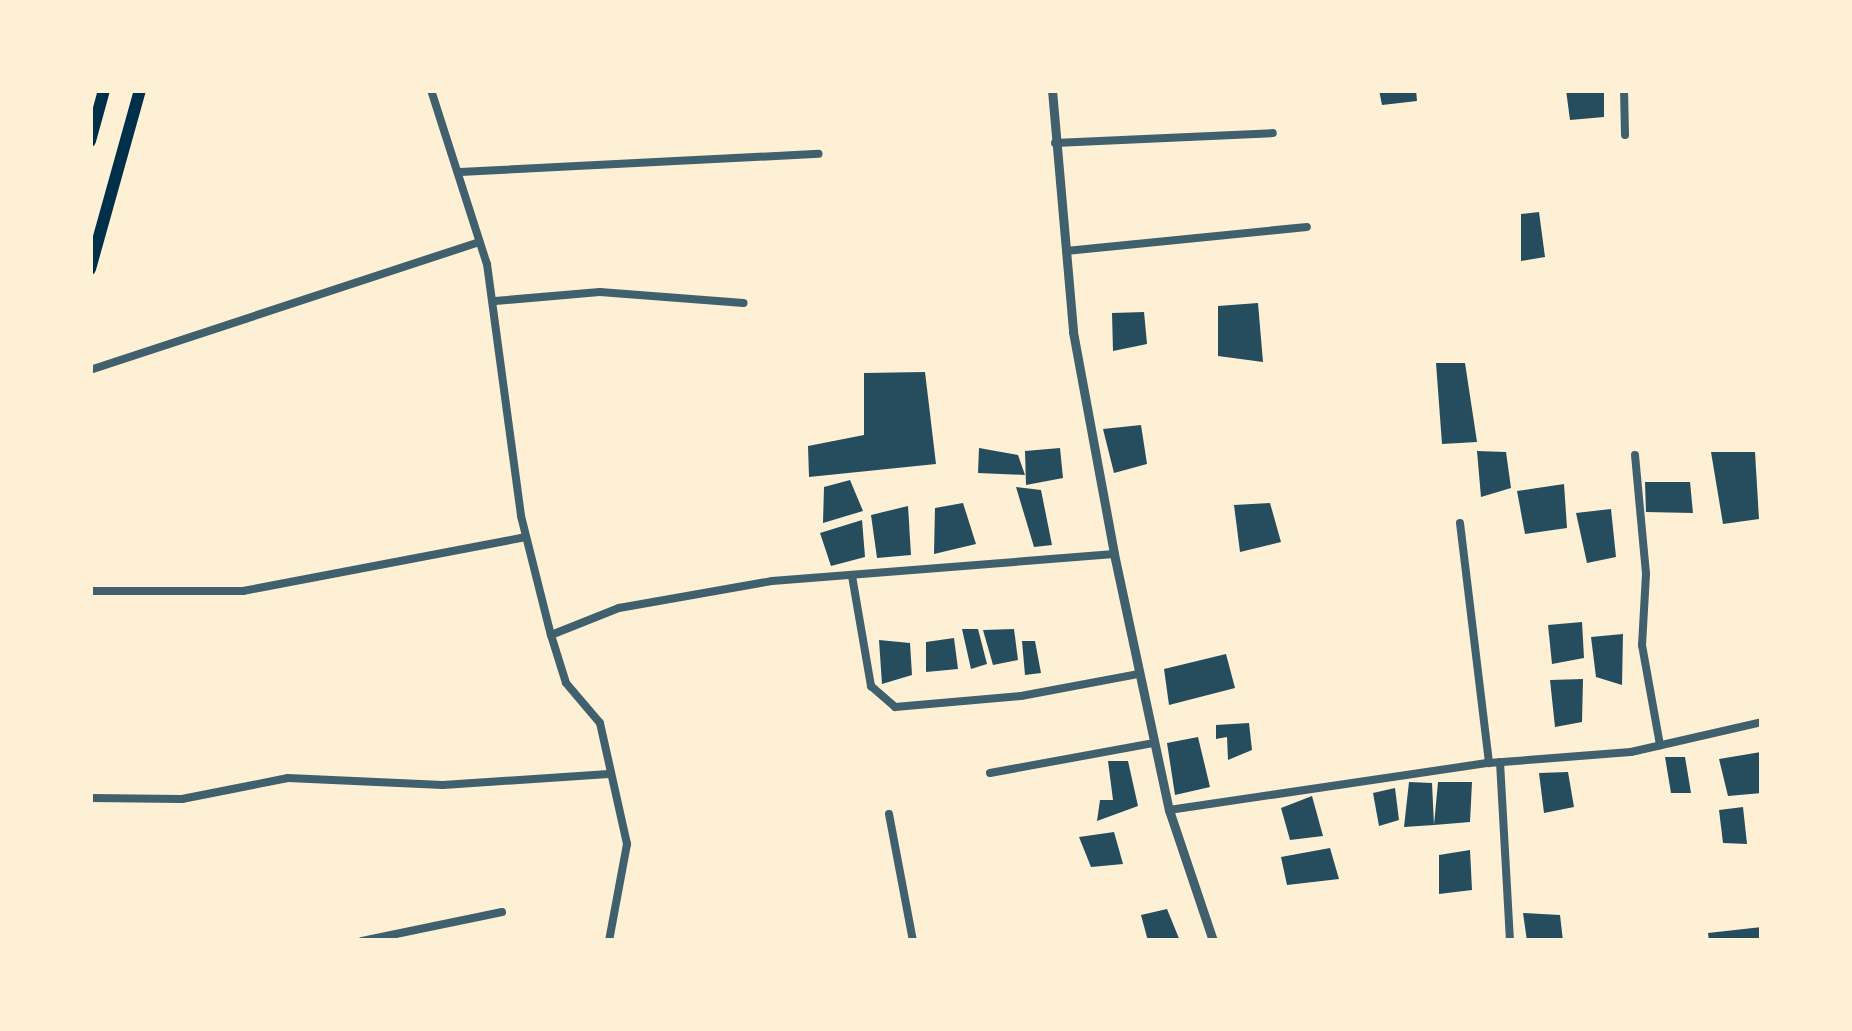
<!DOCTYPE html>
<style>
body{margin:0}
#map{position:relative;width:1852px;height:1031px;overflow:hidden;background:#fdf0d5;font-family:Literata,serif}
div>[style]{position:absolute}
.building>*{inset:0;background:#264d5e}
.minor>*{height:8px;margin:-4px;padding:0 4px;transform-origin:4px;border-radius:4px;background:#3f606c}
.tertiary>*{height:9px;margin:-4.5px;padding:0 4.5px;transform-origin:4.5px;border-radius:4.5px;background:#3f606c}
.primary>*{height:12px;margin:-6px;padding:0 6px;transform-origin:6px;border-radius:6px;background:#003049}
span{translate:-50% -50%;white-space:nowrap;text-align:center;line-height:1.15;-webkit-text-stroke:9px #fdf0d5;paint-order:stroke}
.frame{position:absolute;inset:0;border:93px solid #fdf0d5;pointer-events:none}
</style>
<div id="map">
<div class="building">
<div style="clip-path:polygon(1379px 90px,1416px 90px,1417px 101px,1382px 105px)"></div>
<div style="clip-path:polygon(1566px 90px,1604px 90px,1604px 117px,1570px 120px)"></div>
<div style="clip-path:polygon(1539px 212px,1545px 257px,1521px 261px,1521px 214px)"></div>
<div style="clip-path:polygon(1258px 303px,1263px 362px,1218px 356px,1218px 306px)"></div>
<div style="clip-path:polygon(1144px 312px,1147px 344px,1113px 351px,1112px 313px)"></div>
<div style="clip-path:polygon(1436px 363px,1465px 363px,1477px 442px,1442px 444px)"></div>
<div style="clip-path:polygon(925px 372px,936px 464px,809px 477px,808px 446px,864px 435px,864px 373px)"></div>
<div style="clip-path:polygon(1141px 425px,1147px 464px,1114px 473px,1103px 429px)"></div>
<div style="clip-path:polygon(979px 448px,1018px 455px,1025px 475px,978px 473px)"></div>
<div style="clip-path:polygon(1060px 448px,1063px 478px,1026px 485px,1025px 451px)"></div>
<div style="clip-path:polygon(1477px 451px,1506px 452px,1511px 488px,1481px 497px)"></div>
<div style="clip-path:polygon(1711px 452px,1755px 452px,1759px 519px,1723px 524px)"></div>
<div style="clip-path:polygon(850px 480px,863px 511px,823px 523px,824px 487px)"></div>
<div style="clip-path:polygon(1645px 482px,1690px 482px,1693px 513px,1646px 512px)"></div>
<div style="clip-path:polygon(1564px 484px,1567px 528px,1525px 534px,1517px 491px)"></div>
<div style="clip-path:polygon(1016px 487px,1041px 490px,1052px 545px,1034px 547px)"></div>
<div style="clip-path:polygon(963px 503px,976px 544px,934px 554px,935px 508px)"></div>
<div style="clip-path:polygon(1270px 503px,1281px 542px,1240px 552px,1234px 505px)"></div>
<div style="clip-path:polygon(908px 506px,911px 555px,877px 558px,871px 515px)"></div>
<div style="clip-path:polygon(1611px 509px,1616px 557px,1587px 563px,1576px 513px)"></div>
<div style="clip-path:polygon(862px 520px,865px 557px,831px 566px,820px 533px)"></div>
<div style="clip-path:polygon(1582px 622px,1584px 658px,1552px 664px,1548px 625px)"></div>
<div style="clip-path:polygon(962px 629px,978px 629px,987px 664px,971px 669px)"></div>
<div style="clip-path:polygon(1014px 629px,1018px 660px,993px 665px,983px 630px)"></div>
<div style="clip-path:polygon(1623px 634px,1622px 685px,1596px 677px,1591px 637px)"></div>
<div style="clip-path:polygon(954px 638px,958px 669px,926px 672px,926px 642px)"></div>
<div style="clip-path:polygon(879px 640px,910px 643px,912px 675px,882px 684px)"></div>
<div style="clip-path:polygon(1022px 641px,1035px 641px,1041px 673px,1025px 675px)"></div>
<div style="clip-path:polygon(1226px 654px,1235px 688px,1169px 705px,1164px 669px)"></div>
<div style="clip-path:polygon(1583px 679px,1582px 722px,1555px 727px,1550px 680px)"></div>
<div style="clip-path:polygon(1249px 723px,1252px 750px,1228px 760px,1227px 737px,1216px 739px,1216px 725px)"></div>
<div style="clip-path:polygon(1198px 737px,1210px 787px,1175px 795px,1167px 743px)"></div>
<div style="clip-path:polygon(1761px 752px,1762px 793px,1728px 796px,1719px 759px)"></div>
<div style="clip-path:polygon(1665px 757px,1685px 757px,1691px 793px,1671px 793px)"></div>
<div style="clip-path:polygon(1108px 761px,1128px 761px,1138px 806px,1097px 821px,1100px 800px,1113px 800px)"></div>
<div style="clip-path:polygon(1568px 772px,1574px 807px,1544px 813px,1539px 773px)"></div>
<div style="clip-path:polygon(1409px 782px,1432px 783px,1434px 825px,1404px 827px)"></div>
<div style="clip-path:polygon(1438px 782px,1472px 782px,1470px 822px,1434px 825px)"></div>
<div style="clip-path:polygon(1395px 788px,1399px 820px,1379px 826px,1373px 793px)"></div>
<div style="clip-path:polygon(1312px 796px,1323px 836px,1290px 840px,1281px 808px)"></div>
<div style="clip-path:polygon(1743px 807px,1747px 844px,1723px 843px,1719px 810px)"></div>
<div style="clip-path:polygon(1114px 832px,1123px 864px,1091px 867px,1079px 837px)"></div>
<div style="clip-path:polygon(1330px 848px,1339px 879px,1287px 885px,1281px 857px)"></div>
<div style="clip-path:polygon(1470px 850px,1472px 890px,1439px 894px,1439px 855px)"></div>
<div style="clip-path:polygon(1167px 909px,1180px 941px,1148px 941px,1141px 915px)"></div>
<div style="clip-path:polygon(1523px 913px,1560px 915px,1563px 941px,1527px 941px)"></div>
<div style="clip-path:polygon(1762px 927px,1762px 941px,1709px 941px,1708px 933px)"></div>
</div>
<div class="minor">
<div style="left:431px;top:90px;width:183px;rotate:72.2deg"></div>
<div style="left:487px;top:264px;width:254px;rotate:82.3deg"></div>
<div style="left:521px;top:516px;width:123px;rotate:75.9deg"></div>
<div style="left:551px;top:635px;width:50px;rotate:72.6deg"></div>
<div style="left:566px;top:683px;width:52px;rotate:49.6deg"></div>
<div style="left:600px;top:723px;width:124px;rotate:77.4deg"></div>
<div style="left:627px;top:844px;width:99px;rotate:100.5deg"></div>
<div style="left:1624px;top:90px;width:45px;rotate:88.7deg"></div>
<div style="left:1055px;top:143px;width:218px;rotate:-2.6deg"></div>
<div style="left:460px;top:172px;width:359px;rotate:-2.9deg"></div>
<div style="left:1066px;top:251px;width:242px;rotate:-5.7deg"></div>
<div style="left:495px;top:301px;width:105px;rotate:-4.9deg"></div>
<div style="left:600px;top:292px;width:144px;rotate:4.4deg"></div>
<div style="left:90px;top:370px;width:410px;rotate:-18.2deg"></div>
<div style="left:1635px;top:455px;width:120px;rotate:84.7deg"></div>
<div style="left:1646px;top:574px;width:71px;rotate:93.2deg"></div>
<div style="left:1642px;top:645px;width:102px;rotate:79.8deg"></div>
<div style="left:1460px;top:523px;width:242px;rotate:83.1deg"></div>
<div style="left:852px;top:576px;width:112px;rotate:80.2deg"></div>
<div style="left:871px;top:686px;width:32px;rotate:41deg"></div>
<div style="left:895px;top:707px;width:126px;rotate:-5deg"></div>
<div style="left:1021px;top:696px;width:120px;rotate:-10.6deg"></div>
<div style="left:90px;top:591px;width:153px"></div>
<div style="left:243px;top:591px;width:288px;rotate:-10.8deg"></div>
<div style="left:551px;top:635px;width:73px;rotate:-21.7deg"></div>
<div style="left:619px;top:608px;width:155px;rotate:-10deg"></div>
<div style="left:772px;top:581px;width:343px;rotate:-4.5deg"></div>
<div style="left:1500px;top:762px;width:179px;rotate:86.8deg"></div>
<div style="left:990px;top:773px;width:167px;rotate:-10.4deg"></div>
<div style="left:90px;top:798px;width:92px;rotate:0.6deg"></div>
<div style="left:182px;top:799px;width:108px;rotate:-11.2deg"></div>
<div style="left:288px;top:778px;width:155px;rotate:2.6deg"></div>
<div style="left:443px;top:785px;width:166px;rotate:-3.8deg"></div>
<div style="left:1169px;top:810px;width:323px;rotate:-8.4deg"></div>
<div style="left:1489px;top:763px;width:142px;rotate:-4.4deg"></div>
<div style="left:1631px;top:752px;width:134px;rotate:-12.9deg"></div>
<div style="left:889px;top:814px;width:129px;rotate:79.3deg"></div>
<div style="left:362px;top:941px;width:143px;rotate:-11.7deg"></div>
</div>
<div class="tertiary">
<div style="left:1052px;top:90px;width:243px;rotate:85deg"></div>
<div style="left:1073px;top:332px;width:226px;rotate:79.5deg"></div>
<div style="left:1114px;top:554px;width:262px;rotate:77.9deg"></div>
<div style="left:1169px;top:810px;width:138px;rotate:71.4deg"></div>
</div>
<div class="primary">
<div style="left:90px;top:141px;width:53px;rotate:-74.6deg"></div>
<div style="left:90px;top:269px;width:186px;rotate:-74.4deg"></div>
</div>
<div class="frame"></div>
</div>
